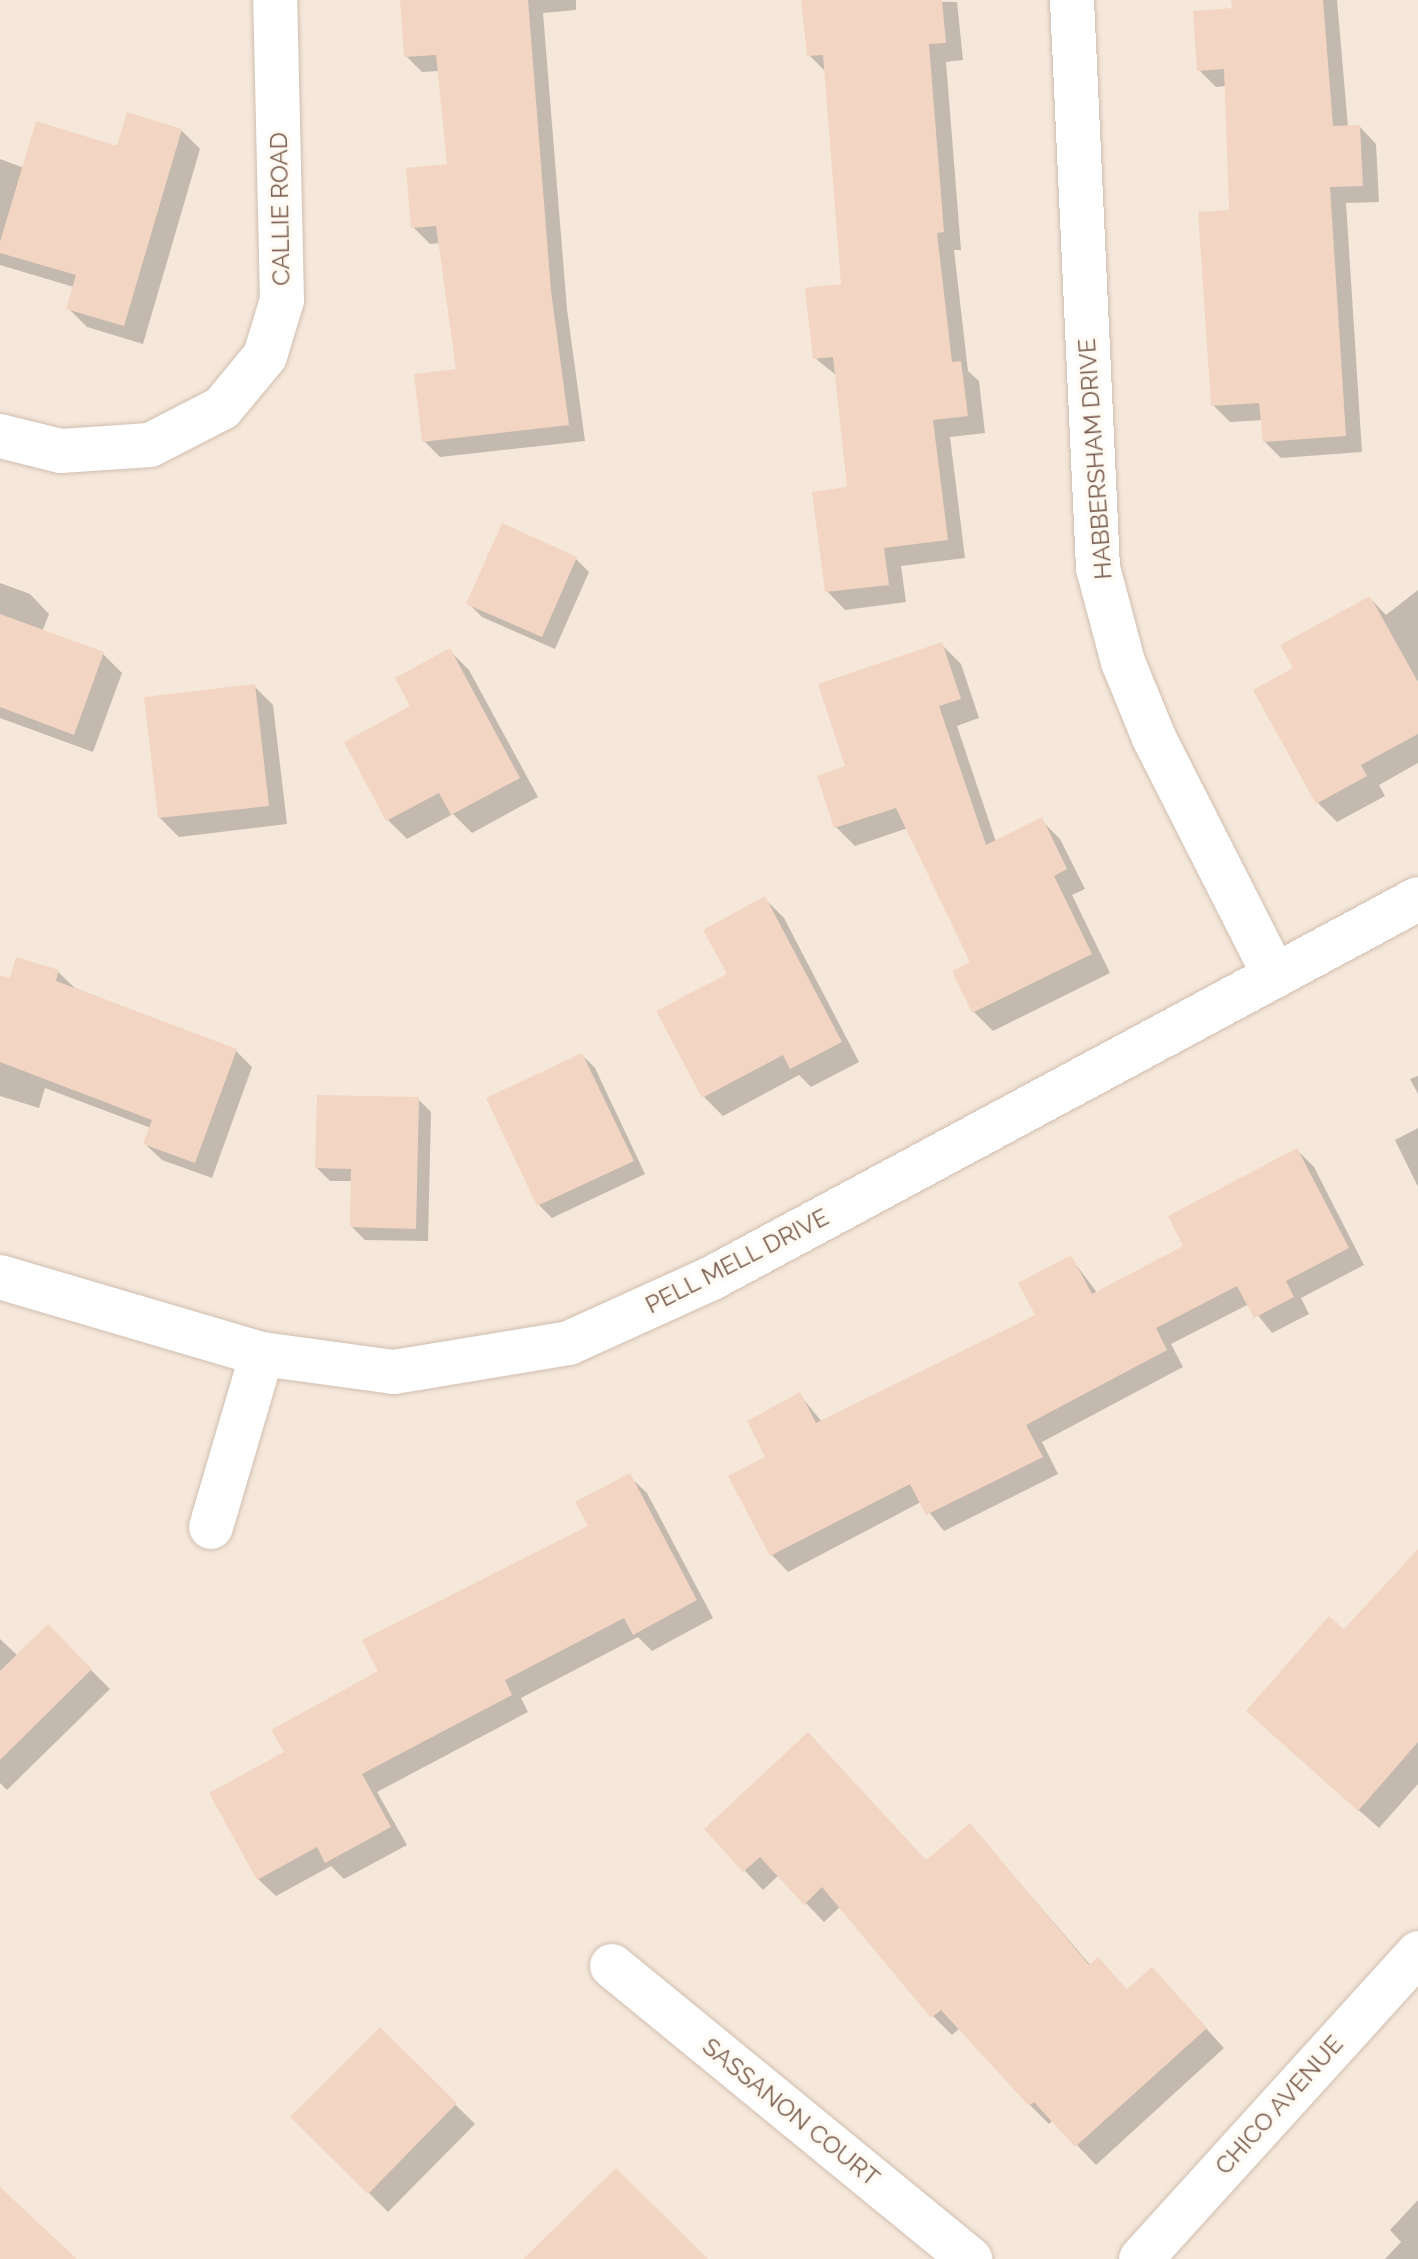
<!DOCTYPE html>
<style>
body{margin:0}
#map{position:relative;width:1418px;height:2259px;overflow:hidden;background:#fdf6ec;font-family:Raleway,sans-serif}
div>[style]{position:absolute}
.residential>*{inset:0;background:#f5e8da}
.shadow>*{inset:0;background:#0003}
.building>*{inset:0;background:#f3d5c3}
.roads{filter:drop-shadow(0 0 2px #d1beb0) drop-shadow(0 0 2px #d1beb0)}
.minor>*{height:44px;margin:-22px;padding:0 22px;transform-origin:22px;border-radius:22px;background:#fff}
span{translate:-50% -50%;white-space:nowrap;text-align:center;line-height:1.15;-webkit-text-stroke:7px #fffaf3;paint-order:stroke}
.street-label{font-size:24px;color:#7a5c4d}
</style>
<div id="map">
<div class="residential">
<div style="clip-path:polygon(0 0,1418px 0,1418px 2259px,0 2259px)"></div>
</div>
<div class="shadow">
<div style="clip-path:polygon(402px 0,576px 0,576px 10px,543px 13px,567px 309px,585px 441px,440px 457px,424px 441px,458px 371px,440px 243px,430px 244px,413px 227px,449px 166px,440px 71px,422px 72px,406px 56px)"></div>
<div style="clip-path:polygon(803px 0,957px 2px,963px 60px,946px 62px,961px 250px,954px 250px,968px 371px,979px 381px,985px 433px,950px 437px,965px 558px,901px 566px,906px 602px,845px 610px,827px 591px,849px 489px,837px 376px,815px 358px,844px 286px,827px 73px,809px 55px)"></div>
<div style="clip-path:polygon(1233px 0,1337px 0,1348px 127px,1360px 127px,1376px 144px,1379px 202px,1346px 203px,1362px 452px,1281px 458px,1264px 441px,1263px 420px,1230px 422px,1213px 405px,1231px 212px,1226px 86px,1216px 87px,1199px 70px,1234px 10px)"></div>
<div style="clip-path:polygon(181px 130px,200px 149px,143px 344px,87px 327px,68px 308px,74px 287px,0 265px,0 159px,24px 168px)"></div>
<div style="clip-path:polygon(576px 559px,589px 572px,555px 649px,482px 617px,469px 604px)"></div>
<div style="clip-path:polygon(0 583px,30px 594px,49px 614px,42px 632px,103px 654px,122px 673px,93px 752px,0 718px)"></div>
<div style="clip-path:polygon(1418px 590px,1418px 763px,1379px 785px,1385px 796px,1337px 822px,1318px 803px,1296px 669px,1370px 598px,1386px 615px)"></div>
<div style="clip-path:polygon(942px 645px,961px 664px,979px 718px,957px 726px,996px 842px,1041px 820px,1060px 839px,1085px 889px,1072px 895px,1110px 973px,993px 1031px,974px 1012px,955px 972px,973px 962px,908px 828px,855px 846px,836px 827px,847px 768px)"></div>
<div style="clip-path:polygon(450px 651px,469px 670px,538px 797px,472px 833px,453px 814px,407px 839px,388px 820px,413px 707px)"></div>
<div style="clip-path:polygon(254px 686px,273px 705px,287px 824px,179px 837px,160px 818px)"></div>
<div style="clip-path:polygon(765px 899px,784px 918px,859px 1062px,811px 1087px,799px 1075px,723px 1116px,704px 1097px,729px 975px)"></div>
<div style="clip-path:polygon(58px 972px,75px 988px,236px 1051px,252px 1067px,212px 1178px,162px 1160px,145px 1144px,151px 1128px,45px 1088px,39px 1108px,0 1096px,0 977px,11px 981px)"></div>
<div style="clip-path:polygon(582px 1055px,595px 1068px,645px 1174px,552px 1218px,539px 1205px,489px 1099px)"></div>
<div style="clip-path:polygon(1418px 1076px,1418px 1094px,1410px 1079px)"></div>
<div style="clip-path:polygon(418px 1099px,431px 1112px,428px 1241px,365px 1240px,352px 1227px,353px 1181px,330px 1181px,317px 1168px)"></div>
<div style="clip-path:polygon(1418px 1128px,1418px 1187px,1395px 1140px)"></div>
<div style="clip-path:polygon(1297px 1150px,1314px 1167px,1364px 1265px,1301px 1298px,1309px 1314px,1272px 1333px,1249px 1304px,1171px 1344px,1183px 1367px,1042px 1442px,1058px 1474px,944px 1531px,921px 1502px,788px 1572px,772px 1555px,768px 1458px,800px 1395px,822px 1422px,1037px 1316px,1071px 1258px,1098px 1294px,1186px 1247px)"></div>
<div style="clip-path:polygon(629px 1476px,647px 1493px,713px 1618px,652px 1651px,638px 1637px,521px 1698px,528px 1712px,377px 1792px,407px 1845px,344px 1879px,331px 1866px,276px 1896px,258px 1879px,286px 1753px,381px 1672px,590px 1527px)"></div>
<div style="clip-path:polygon(1418px 1552px,1418px 1784px,1379px 1828px,1267px 1729px,1344px 1631px)"></div>
<div style="clip-path:polygon(48px 1627px,110px 1689px,7px 1790px,0 1783px,0 1639px,18px 1656px)"></div>
<div style="clip-path:polygon(970px 1825px,1091px 1966px,1128px 1991px,1170px 1989px,1224px 2048px,1096px 2165px,1053px 2120px,1049px 2124px,1030px 2105px,960px 2028px,952px 2035px,933px 2016px,841px 1906px,824px 1922px,779px 1875px,763px 1890px,707px 1830px,927px 1862px)"></div>
<div style="clip-path:polygon(380px 2030px,475px 2124px,388px 2212px,293px 2117px)"></div>
<div style="clip-path:polygon(1418px 2200px,1418px 2259px,1385px 2259px,1401px 2242px,1390px 2230px)"></div>
</div>
<div class="building">
<div style="clip-path:polygon(400px 0,528px 0,551px 291px,569px 425px,422px 442px,414px 374px,456px 369px,436px 226px,411px 228px,406px 168px,447px 164px,436px 55px,404px 57px)"></div>
<div style="clip-path:polygon(801px 0,942px 0,946px 43px,929px 44px,944px 232px,937px 233px,952px 362px,961px 361px,968px 416px,933px 420px,948px 540px,884px 548px,889px 585px,825px 592px,812px 492px,847px 487px,833px 357px,813px 359px,805px 288px,841px 284px,823px 55px,807px 56px)"></div>
<div style="clip-path:polygon(1231px 0,1323px 0,1333px 126px,1360px 125px,1363px 186px,1330px 187px,1346px 436px,1263px 442px,1259px 403px,1211px 406px,1198px 212px,1229px 210px,1224px 69px,1197px 71px,1193px 11px,1232px 8px)"></div>
<div style="clip-path:polygon(127px 112px,182px 129px,124px 326px,66px 309px,76px 275px,0 253px,0 242px,36px 121px,117px 146px)"></div>
<div style="clip-path:polygon(502px 523px,577px 557px,542px 637px,466px 604px)"></div>
<div style="clip-path:polygon(1370px 596px,1418px 682px,1418px 734px,1361px 765px,1367px 776px,1316px 804px,1253px 690px,1293px 668px,1280px 645px)"></div>
<div style="clip-path:polygon(0 614px,104px 652px,74px 735px,0 707px)"></div>
<div style="clip-path:polygon(942px 642px,961px 699px,939px 706px,986px 845px,1042px 817px,1067px 869px,1054px 876px,1092px 954px,972px 1013px,952px 971px,970px 962px,896px 808px,834px 828px,817px 776px,845px 766px,818px 684px)"></div>
<div style="clip-path:polygon(450px 648px,520px 778px,451px 815px,439px 793px,386px 821px,344px 742px,410px 706px,395px 678px)"></div>
<div style="clip-path:polygon(255px 684px,269px 806px,158px 818px,144px 697px)"></div>
<div style="clip-path:polygon(765px 896px,842px 1042px,790px 1069px,783px 1055px,702px 1098px,656px 1011px,727px 974px,703px 930px)"></div>
<div style="clip-path:polygon(16px 957px,59px 970px,56px 981px,237px 1049px,195px 1163px,143px 1144px,152px 1120px,0 1062px,0 975px,10px 978px)"></div>
<div style="clip-path:polygon(582px 1053px,634px 1161px,537px 1206px,486px 1098px)"></div>
<div style="clip-path:polygon(317px 1095px,419px 1097px,416px 1229px,350px 1227px,351px 1169px,315px 1168px)"></div>
<div style="clip-path:polygon(1297px 1148px,1349px 1248px,1286px 1281px,1294px 1297px,1254px 1318px,1237px 1286px,1156px 1328px,1167px 1350px,1026px 1425px,1043px 1457px,926px 1515px,910px 1484px,770px 1556px,728px 1476px,765px 1457px,747px 1421px,800px 1392px,816px 1423px,1035px 1315px,1018px 1283px,1071px 1255px,1092px 1294px,1183px 1246px,1168px 1216px)"></div>
<div style="clip-path:polygon(630px 1473px,697px 1600px,633px 1635px,624px 1618px,505px 1680px,512px 1695px,362px 1774px,391px 1827px,325px 1863px,317px 1847px,257px 1880px,209px 1793px,284px 1752px,271px 1730px,378px 1671px,362px 1640px,588px 1526px,575px 1502px)"></div>
<div style="clip-path:polygon(1418px 1549px,1418px 1742px,1358px 1811px,1246px 1711px,1329px 1616px,1344px 1629px)"></div>
<div style="clip-path:polygon(48px 1624px,92px 1669px,0 1760px,0 1671px)"></div>
<div style="clip-path:polygon(808px 1732px,926px 1860px,970px 1823px,1089px 1965px,1098px 1957px,1127px 1989px,1152px 1967px,1207px 2028px,1075px 2147px,1034px 2102px,1029px 2106px,941px 2010px,931px 2018px,822px 1887px,804px 1905px,760px 1857px,743px 1872px,704px 1829px)"></div>
<div style="clip-path:polygon(380px 2027px,457px 2103px,368px 2194px,290px 2117px)"></div>
<div style="clip-path:polygon(616px 2168px,708px 2259px,523px 2259px)"></div>
<div style="clip-path:polygon(0 2187px,77px 2259px,0 2259px)"></div>
</div>
<div class="roads">
<div class="minor">
<div style="left:1072px;top:0;width:569px;rotate:87.38deg"></div>
<div style="left:1098px;top:568px;width:97px;rotate:75.1deg"></div>
<div style="left:1123px;top:662px;width:82px;rotate:67.8deg"></div>
<div style="left:1154px;top:738px;width:267px;rotate:63.1deg"></div>
<div style="left:0;top:436px;width:63px;rotate:13.8deg"></div>
<div style="left:61px;top:451px;width:89px;rotate:-3.9deg"></div>
<div style="left:150px;top:445px;width:81px;rotate:-27.2deg"></div>
<div style="left:222px;top:408px;width:67px;rotate:-50.4deg"></div>
<div style="left:265px;top:356px;width:59px;rotate:-73.1deg"></div>
<div style="left:282px;top:300px;width:300px;rotate:-91.3deg"></div>
<div style="left:0;top:1277px;width:273px;rotate:16.4deg"></div>
<div style="left:262px;top:1354px;width:133px;rotate:7.8deg"></div>
<div style="left:394px;top:1372px;width:177px;rotate:-9.4deg"></div>
<div style="left:569px;top:1343px;width:157px;rotate:-24.4deg"></div>
<div style="left:712px;top:1278px;width:801px;rotate:-28.23deg"></div>
<div style="left:211px;top:1527px;width:180px;rotate:-73.6deg"></div>
<div style="left:612px;top:1966px;width:463px;rotate:39.3deg"></div>
<div style="left:1141px;top:2259px;width:413px;rotate:-47.8deg"></div>
</div>
</div>
<div class="street-label">
<span style="left:280px;top:209px;rotate:-91deg">CALLIE ROAD</span>
<span style="left:1095px;top:459px;rotate:-94deg">HABBERSHAM DRIVE</span>
<span style="left:737px;top:1261px;rotate:-27deg">PELL MELL DRIVE</span>
<span style="left:1279px;top:2105px;rotate:-48deg">CHICO AVENUE</span>
<span style="left:791px;top:2112px;rotate:39deg">SASSANON COURT</span>
</div>
</div>
